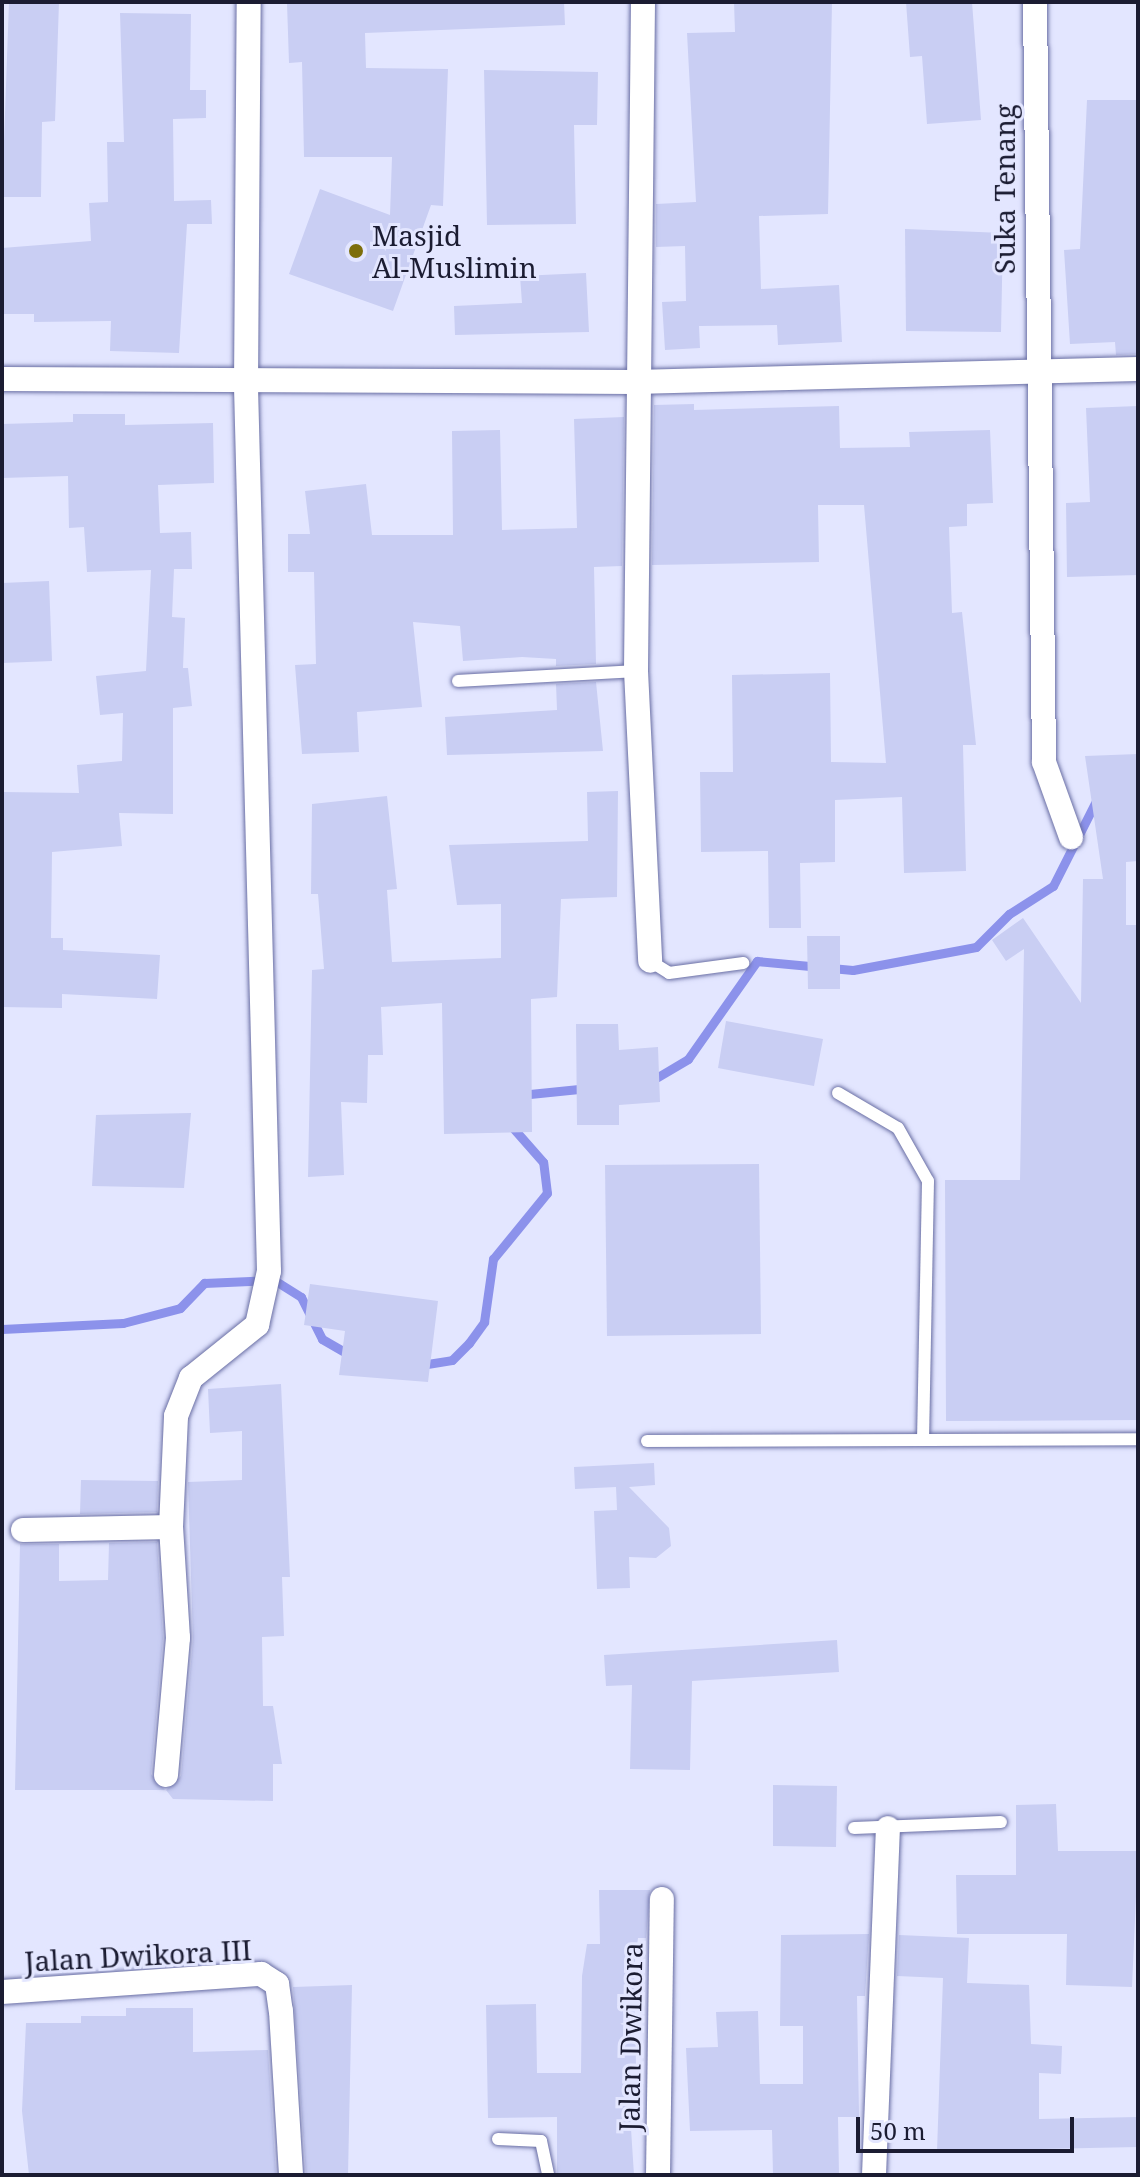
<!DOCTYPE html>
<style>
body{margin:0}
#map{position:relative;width:1140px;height:2177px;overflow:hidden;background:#e3e6ff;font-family:"Noto Serif",serif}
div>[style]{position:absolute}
.stream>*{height:9px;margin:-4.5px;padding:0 4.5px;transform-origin:4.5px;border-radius:4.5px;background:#8c92eb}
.building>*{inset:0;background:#c9cef3}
.roads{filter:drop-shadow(0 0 2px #696ea4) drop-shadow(0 0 2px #696ea4)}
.lane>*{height:12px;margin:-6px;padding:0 6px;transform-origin:6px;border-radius:6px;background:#fff}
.street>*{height:24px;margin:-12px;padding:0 12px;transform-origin:12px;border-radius:12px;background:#fff}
.dots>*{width:22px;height:22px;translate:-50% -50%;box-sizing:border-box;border:4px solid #e3e6ff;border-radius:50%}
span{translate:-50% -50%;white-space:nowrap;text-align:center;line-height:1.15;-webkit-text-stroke:6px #e3e6ff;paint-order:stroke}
.street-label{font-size:28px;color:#1b1c32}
.poi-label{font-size:28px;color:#1b1c32}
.left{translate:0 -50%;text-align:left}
.frame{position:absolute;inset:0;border:4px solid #1b1c32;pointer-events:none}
.scale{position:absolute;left:856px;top:2117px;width:218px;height:36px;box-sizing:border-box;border:4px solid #1b1c32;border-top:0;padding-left:10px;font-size:24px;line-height:28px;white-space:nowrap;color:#1b1c32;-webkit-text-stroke:6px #e3e6ff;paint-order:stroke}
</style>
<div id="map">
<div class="stream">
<div style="left:651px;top:1081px;width:43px;rotate:-30.7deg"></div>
<div style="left:688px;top:1059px;width:120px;rotate:-54.9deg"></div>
<div style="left:757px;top:961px;width:96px;rotate:5.4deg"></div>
<div style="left:853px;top:970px;width:125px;rotate:-10.6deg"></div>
<div style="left:976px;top:947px;width:47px;rotate:-45deg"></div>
<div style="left:1009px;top:914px;width:52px;rotate:-32.5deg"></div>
<div style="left:1053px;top:886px;width:104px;rotate:-63.2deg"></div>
<div style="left:520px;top:1095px;width:69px;rotate:-5.8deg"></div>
<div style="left:2px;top:1329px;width:121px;rotate:-2.8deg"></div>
<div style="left:123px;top:1323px;width:59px;rotate:-14.7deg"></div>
<div style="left:180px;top:1308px;width:35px;rotate:-46deg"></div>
<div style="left:204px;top:1283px;width:70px;rotate:-2.5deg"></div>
<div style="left:274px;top:1280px;width:32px;rotate:32deg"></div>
<div style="left:301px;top:1297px;width:47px;rotate:63.4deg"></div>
<div style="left:322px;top:1339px;width:34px;rotate:30deg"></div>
<div style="left:421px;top:1365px;width:31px;rotate:-9deg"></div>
<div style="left:452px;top:1360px;width:24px;rotate:-45deg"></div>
<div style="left:469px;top:1343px;width:26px;rotate:-54deg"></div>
<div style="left:484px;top:1322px;width:64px;rotate:-81.9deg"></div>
<div style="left:493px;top:1259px;width:85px;rotate:-50.7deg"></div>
<div style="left:547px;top:1193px;width:31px;rotate:-97deg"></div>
<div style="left:543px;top:1162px;width:55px;rotate:-131.3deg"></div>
</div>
<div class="building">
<div style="clip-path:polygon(9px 2px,59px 2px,55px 121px,42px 122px,41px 197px,2px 197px)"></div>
<div style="clip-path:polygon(564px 2px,565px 25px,365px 33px,366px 68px,448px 69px,443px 206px,431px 205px,393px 311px,289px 274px,320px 189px,390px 215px,392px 157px,304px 157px,302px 62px,289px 63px,287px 3px)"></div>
<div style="clip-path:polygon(734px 2px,832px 2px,828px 214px,759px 216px,761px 289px,839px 285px,842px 342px,778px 345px,777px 325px,699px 326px,700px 348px,665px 350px,662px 302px,686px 301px,685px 246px,656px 247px,656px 204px,696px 202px,687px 33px,735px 32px)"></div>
<div style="clip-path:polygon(906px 2px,972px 2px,981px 120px,927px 124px,922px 56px,910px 57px)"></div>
<div style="clip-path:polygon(120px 13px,191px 14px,190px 90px,206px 90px,206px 118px,173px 119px,174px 201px,211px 200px,212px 224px,187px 224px,179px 353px,110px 351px,111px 321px,34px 322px,34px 314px,2px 314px,2px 248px,91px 241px,89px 203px,108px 202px,107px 142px,124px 142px)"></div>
<div style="clip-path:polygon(484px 70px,598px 72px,597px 125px,574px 125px,576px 224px,487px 225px)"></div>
<div style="clip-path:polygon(1087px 100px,1138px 100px,1138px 354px,1116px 355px,1115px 342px,1070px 344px,1064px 250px,1080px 249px)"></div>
<div style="clip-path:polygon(905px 229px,1003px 233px,1001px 332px,906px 331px)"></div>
<div style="clip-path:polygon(586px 273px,589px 332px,455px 335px,454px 306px,522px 303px,520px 276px)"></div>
<div style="clip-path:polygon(694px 404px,694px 410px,839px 406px,840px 448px,910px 447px,909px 432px,990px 430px,993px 503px,967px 504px,967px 526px,949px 527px,952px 613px,962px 612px,976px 745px,963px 745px,966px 871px,904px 873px,902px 797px,835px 800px,835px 862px,800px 863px,801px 928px,769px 928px,768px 851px,701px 852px,700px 772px,733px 772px,732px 675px,830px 673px,831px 762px,886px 763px,864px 505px,818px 505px,819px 562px,652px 565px,654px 405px)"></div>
<div style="clip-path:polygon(1138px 406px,1138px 575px,1067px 577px,1066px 503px,1090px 502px,1086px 408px)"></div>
<div style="clip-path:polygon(73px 414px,125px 414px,125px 425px,213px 423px,214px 483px,158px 485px,160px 533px,191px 532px,192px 569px,174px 569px,172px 617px,185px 618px,183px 668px,188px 668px,192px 706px,173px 708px,173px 814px,119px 813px,122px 846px,52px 852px,51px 938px,63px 938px,63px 950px,160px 955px,157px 999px,62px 994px,62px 1008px,2px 1007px,2px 792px,79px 793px,77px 765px,122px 761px,123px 713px,100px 715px,96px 676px,146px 671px,151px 570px,87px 572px,84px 527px,69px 528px,68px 476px,2px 478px,2px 424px,73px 422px)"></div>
<div style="clip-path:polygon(624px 417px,622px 566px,594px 567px,596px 664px,556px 666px,556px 659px,522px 657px,463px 661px,460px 626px,413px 622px,422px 707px,357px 712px,359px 752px,302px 754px,295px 665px,316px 664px,314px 572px,288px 572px,288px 534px,310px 534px,305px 491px,366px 484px,372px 535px,453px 535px,452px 431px,500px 430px,502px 530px,577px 528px,574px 419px)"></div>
<div style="clip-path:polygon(49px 581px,52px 661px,2px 663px,2px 583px)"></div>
<div style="clip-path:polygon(596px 682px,603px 751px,447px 755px,445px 717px,557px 710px,556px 684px)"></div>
<div style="clip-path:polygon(1138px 754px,1138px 861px,1126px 862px,1126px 925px,1138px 925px,1138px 1420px,946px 1421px,945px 1180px,1020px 1180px,1024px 949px,1006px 961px,992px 940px,1023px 918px,1081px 1003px,1083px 879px,1103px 879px,1085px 756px)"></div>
<div style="clip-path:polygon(618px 791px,617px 897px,561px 899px,557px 997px,531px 999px,532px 1132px,444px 1134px,442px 1003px,381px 1007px,383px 1055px,368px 1055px,367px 1103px,341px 1102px,344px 1175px,308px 1177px,312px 970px,324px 969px,318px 894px,311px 894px,312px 804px,387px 796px,397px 889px,387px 890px,392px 962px,501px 958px,501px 904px,457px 905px,449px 845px,588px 841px,587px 792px)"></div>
<div style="clip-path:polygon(807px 936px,840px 936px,840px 989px,808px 989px)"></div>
<div style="clip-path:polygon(726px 1021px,823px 1039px,814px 1086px,718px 1068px)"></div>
<div style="clip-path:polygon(576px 1024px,618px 1024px,619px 1050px,658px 1047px,660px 1102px,619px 1105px,619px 1125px,577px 1125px)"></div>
<div style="clip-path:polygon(191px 1113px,184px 1188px,92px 1186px,96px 1115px)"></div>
<div style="clip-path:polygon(759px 1164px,761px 1334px,607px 1336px,605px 1165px)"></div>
<div style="clip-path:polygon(310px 1284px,438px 1301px,428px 1382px,339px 1375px,345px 1331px,304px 1325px)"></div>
<div style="clip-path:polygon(281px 1384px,290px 1577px,282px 1577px,284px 1636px,262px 1637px,263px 1706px,273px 1706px,282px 1764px,273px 1764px,273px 1801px,173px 1799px,166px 1790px,181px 1776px,193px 1639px,188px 1482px,242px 1480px,242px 1431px,210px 1433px,208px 1389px)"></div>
<div style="clip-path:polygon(654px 1463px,655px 1485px,629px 1487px,669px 1528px,671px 1546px,656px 1558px,629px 1557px,630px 1588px,597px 1589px,594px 1511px,617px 1510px,616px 1487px,575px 1489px,574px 1467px)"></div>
<div style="clip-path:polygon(81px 1480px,158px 1481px,157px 1512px,80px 1514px)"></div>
<div style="clip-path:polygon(157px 1542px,163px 1638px,151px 1774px,165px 1790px,15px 1790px,20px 1544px,59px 1544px,59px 1581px,108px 1580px,109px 1543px)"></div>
<div style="clip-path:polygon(837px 1640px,839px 1672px,692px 1681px,690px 1770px,630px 1769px,632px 1685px,606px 1686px,604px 1655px)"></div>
<div style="clip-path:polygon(773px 1785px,837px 1786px,836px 1847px,773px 1846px)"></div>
<div style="clip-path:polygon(1056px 1804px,1058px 1851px,1138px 1851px,1132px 1987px,1066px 1985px,1067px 1934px,957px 1934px,956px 1875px,1016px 1875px,1016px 1805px)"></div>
<div style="clip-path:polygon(599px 1890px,650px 1890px,646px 1938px,638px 1938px,634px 1966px,636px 2067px,627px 2067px,634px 2175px,557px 2175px,557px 2117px,488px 2118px,486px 2005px,536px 2004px,537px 2073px,581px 2073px,582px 1976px,587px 1944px,600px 1944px)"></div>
<div style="clip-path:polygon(869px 1934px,865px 1996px,857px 1996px,859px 2117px,838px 2117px,839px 2175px,773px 2175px,772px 2130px,690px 2131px,686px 2048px,718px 2047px,716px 2012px,758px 2011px,760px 2084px,803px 2084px,803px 2026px,780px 2026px,781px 1935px)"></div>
<div style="clip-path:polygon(899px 1935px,969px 1938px,967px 1983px,1029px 1985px,1031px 2044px,1062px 2046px,1061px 2074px,1039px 2073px,1039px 2119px,1138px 2117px,1138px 2147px,937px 2151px,943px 1978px,897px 1976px)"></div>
<div style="clip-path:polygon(352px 1985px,348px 2175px,306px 2175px,293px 1987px)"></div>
<div style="clip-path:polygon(126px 2008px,193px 2008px,193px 2052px,268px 2050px,276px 2175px,29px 2175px,22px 2111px,26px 2023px,81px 2023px,81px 2016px,126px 2016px)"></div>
</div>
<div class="roads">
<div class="lane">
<div style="left:458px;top:681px;width:178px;rotate:-3.2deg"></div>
<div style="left:650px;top:961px;width:22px;rotate:32deg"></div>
<div style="left:669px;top:973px;width:75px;rotate:-7.7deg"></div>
<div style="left:838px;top:1093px;width:69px;rotate:30.3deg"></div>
<div style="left:898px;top:1128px;width:61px;rotate:60.5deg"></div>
<div style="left:928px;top:1181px;width:256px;rotate:91.1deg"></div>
<div style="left:647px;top:1441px;width:491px;rotate:-0.2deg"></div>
<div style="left:854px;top:1828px;width:147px;rotate:-2.3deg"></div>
<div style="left:498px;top:2139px;width:43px;rotate:2.7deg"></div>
<div style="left:541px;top:2141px;width:35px;rotate:78deg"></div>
</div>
<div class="street">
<div style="left:643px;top:2px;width:669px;rotate:90.6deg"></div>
<div style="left:636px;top:671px;width:290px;rotate:87.2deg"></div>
<div style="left:1035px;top:2px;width:760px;rotate:89.32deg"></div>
<div style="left:1044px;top:762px;width:80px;rotate:70.2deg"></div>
<div style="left:2px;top:379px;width:633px;rotate:0.27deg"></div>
<div style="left:635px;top:382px;width:503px;rotate:-1.48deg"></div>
<div style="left:23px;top:1530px;width:148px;rotate:-1.2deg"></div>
<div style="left:166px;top:1775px;width:138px;rotate:-85deg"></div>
<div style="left:178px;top:1638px;width:111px;rotate:-93.6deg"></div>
<div style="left:171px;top:1527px;width:111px;rotate:-87.4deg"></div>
<div style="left:176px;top:1416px;width:41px;rotate:-68.5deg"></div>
<div style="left:191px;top:1378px;width:85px;rotate:-38.8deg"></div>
<div style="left:257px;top:1325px;width:55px;rotate:-77.5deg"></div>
<div style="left:269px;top:1271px;width:885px;rotate:-91.49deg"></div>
<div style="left:246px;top:386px;width:384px;rotate:-89.6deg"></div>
<div style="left:2px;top:1992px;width:260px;rotate:-4deg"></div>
<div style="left:261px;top:1974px;width:19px;rotate:32deg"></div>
<div style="left:277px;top:1984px;width:27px;rotate:82deg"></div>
<div style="left:281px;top:2011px;width:164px;rotate:86.5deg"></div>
<div style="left:658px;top:2175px;width:276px;rotate:-89.2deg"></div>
<div style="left:874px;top:2175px;width:347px;rotate:-87.7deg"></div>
</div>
</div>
<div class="dots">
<div style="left:356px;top:251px;background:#7d6e0b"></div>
</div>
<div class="street-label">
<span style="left:1004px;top:189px;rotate:-90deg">Suka Tenang</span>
<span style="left:138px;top:1955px;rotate:-3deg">Jalan Dwikora III</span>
<span style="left:630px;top:2037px;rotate:-89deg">Jalan Dwikora</span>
</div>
<div class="poi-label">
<span class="left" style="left:372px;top:251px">Masjid<br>Al-Muslimin</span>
</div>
<div class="frame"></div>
<div class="scale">50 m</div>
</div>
